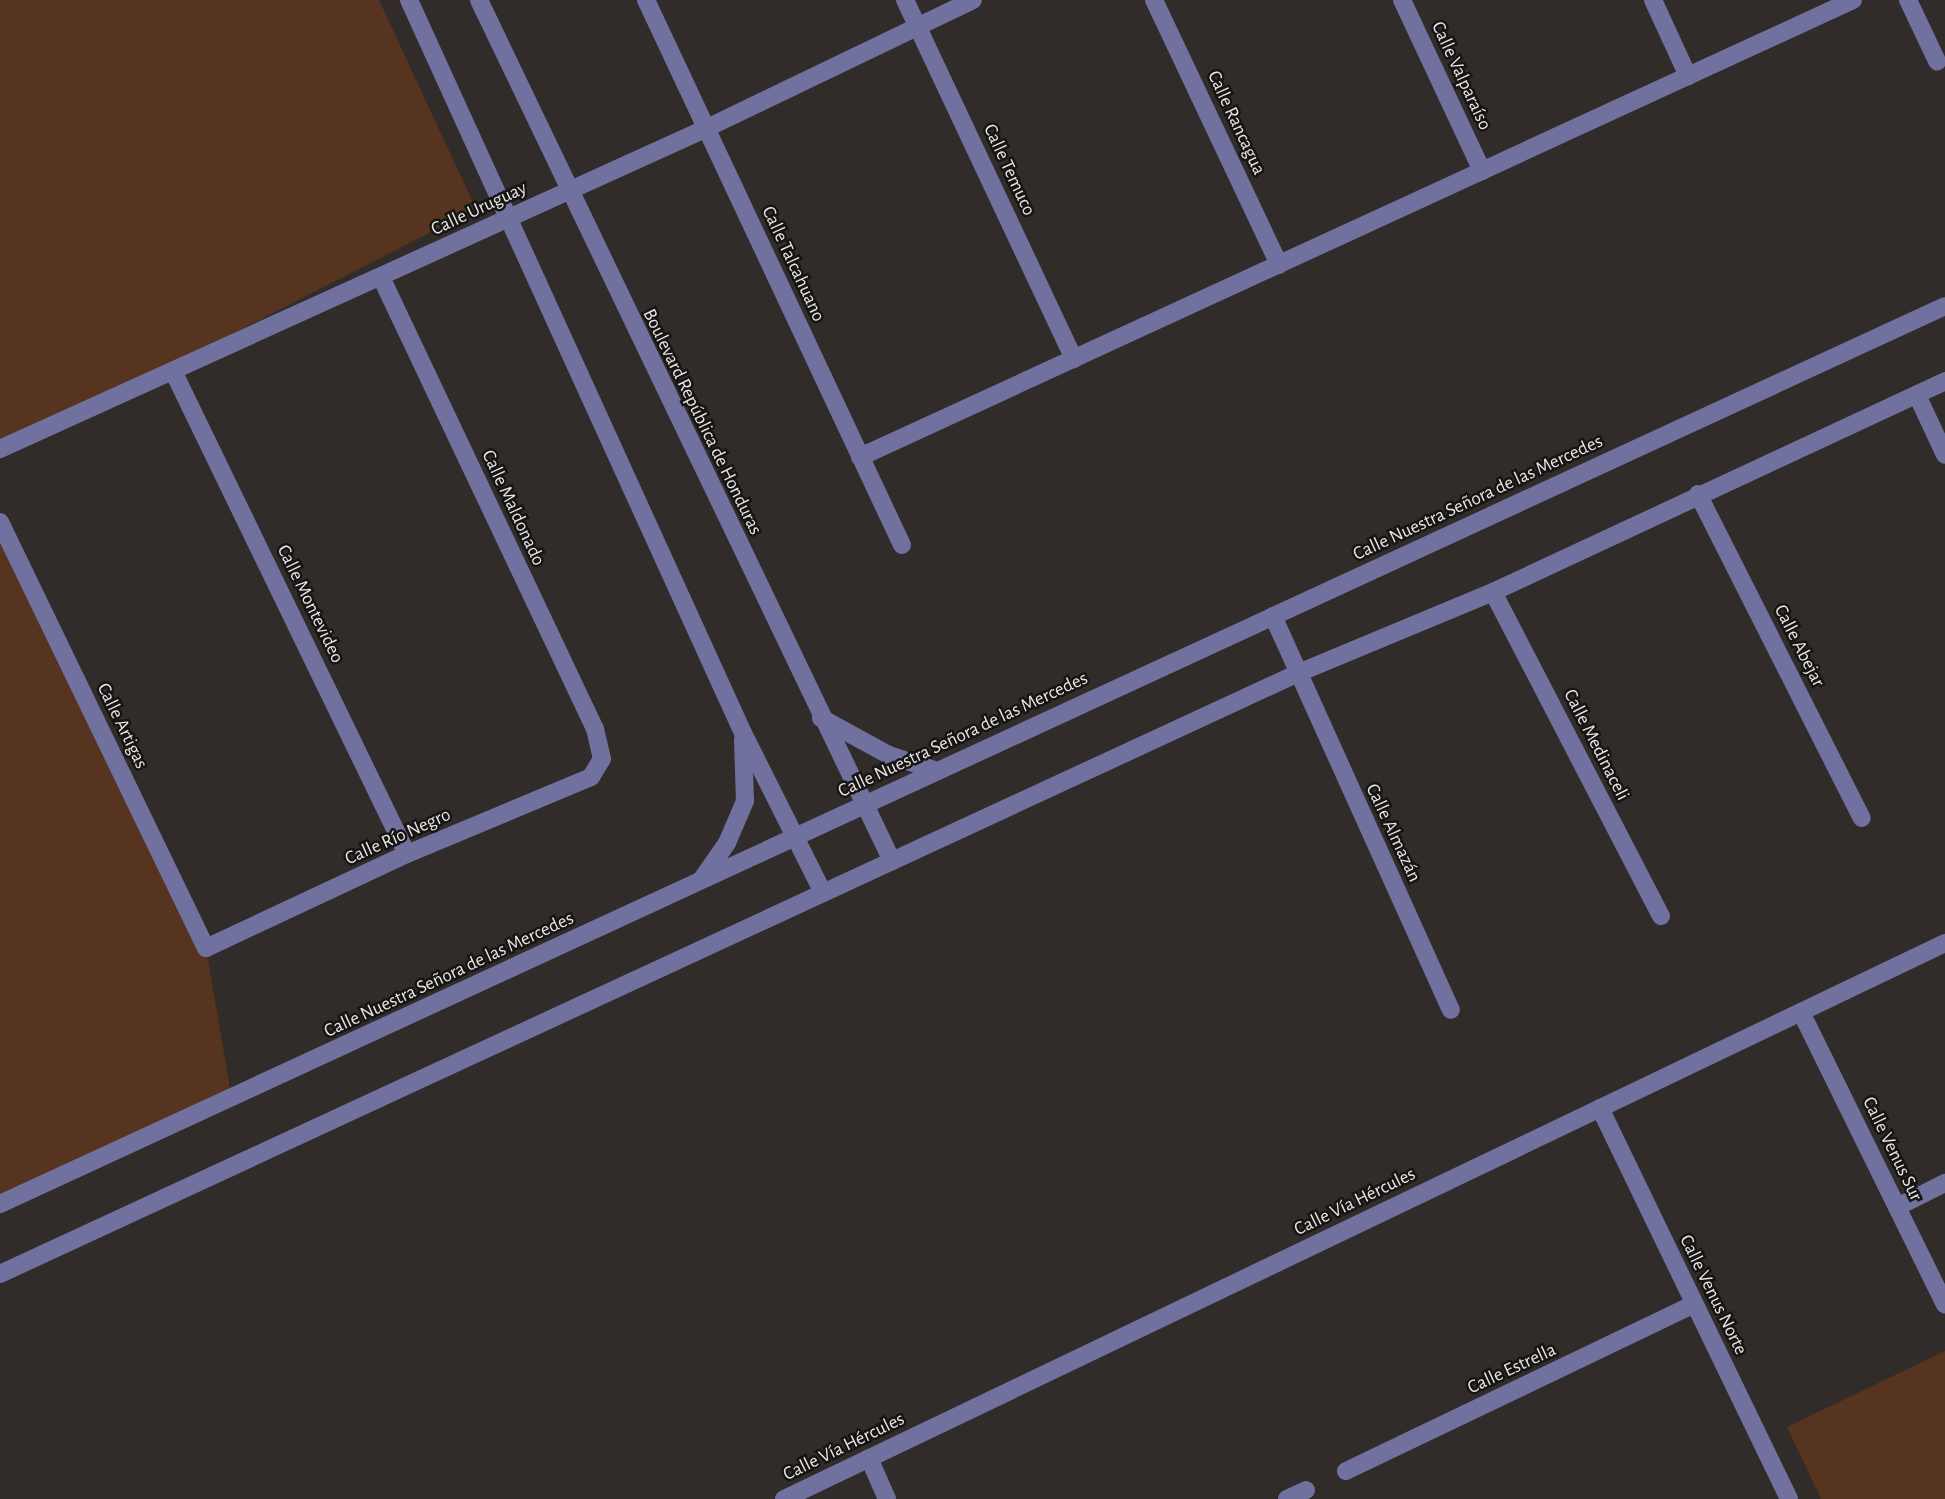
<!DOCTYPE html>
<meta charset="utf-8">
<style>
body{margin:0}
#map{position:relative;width:1945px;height:1499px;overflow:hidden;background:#312c29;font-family:"Alegreya Sans",sans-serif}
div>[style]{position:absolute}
.green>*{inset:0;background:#56341f}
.minor>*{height:18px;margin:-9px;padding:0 9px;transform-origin:9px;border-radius:9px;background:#70719e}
span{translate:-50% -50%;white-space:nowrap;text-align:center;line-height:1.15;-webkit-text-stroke:5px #171514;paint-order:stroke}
.street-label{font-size:19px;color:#e9e6e4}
</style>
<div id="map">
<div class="green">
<div style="clip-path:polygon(0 0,379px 0,476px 209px,0 453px)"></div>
<div style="clip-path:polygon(0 522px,206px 948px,232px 1100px,0 1199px)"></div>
<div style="clip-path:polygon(1945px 1351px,1945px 1499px,1821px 1499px,1787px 1427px)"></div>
</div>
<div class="minor">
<div style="left:409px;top:0;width:806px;rotate:65.5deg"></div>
<div style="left:743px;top:733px;width:179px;rotate:63.4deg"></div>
<div style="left:479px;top:0;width:955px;rotate:64.37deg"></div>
<div style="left:646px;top:0;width:602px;rotate:64.84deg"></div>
<div style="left:905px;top:0;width:397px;rotate:64.8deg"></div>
<div style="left:1154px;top:0;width:293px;rotate:64.7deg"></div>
<div style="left:1402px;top:0;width:189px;rotate:64.9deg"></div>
<div style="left:1653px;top:0;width:84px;rotate:65.3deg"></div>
<div style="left:1908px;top:0;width:68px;rotate:64.6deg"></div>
<div style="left:174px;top:373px;width:534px;rotate:64.15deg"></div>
<div style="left:1917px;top:395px;width:66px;rotate:65deg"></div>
<div style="left:0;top:449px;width:776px;rotate:-24.42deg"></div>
<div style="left:707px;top:128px;width:295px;rotate:-25.7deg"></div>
<div style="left:860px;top:457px;width:1093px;rotate:-24.71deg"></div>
<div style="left:1698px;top:494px;width:363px;rotate:63.2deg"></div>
<div style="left:0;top:522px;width:473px;rotate:64.2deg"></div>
<div style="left:206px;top:948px;width:222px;rotate:-25.1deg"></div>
<div style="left:407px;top:854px;width:199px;rotate:-22.7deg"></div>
<div style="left:591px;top:777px;width:21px;rotate:-59deg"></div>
<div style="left:602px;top:759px;width:31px;rotate:-103deg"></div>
<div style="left:595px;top:729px;width:500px;rotate:-115.34deg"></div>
<div style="left:1493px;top:592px;width:365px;rotate:62.6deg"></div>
<div style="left:1273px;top:616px;width:432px;rotate:65.7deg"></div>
<div style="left:821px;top:718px;width:77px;rotate:28.6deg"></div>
<div style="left:889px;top:755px;width:51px;rotate:18.4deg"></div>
<div style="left:702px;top:879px;width:44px;rotate:-55.2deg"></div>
<div style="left:727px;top:843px;width:46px;rotate:-66.8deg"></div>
<div style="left:745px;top:801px;width:61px;rotate:-91.9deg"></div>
<div style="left:1801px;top:1012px;width:326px;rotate:63.8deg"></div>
<div style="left:1600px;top:1108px;width:434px;rotate:64.2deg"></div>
<div style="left:0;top:1204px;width:2142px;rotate:-24.78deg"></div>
<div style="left:1897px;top:1207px;width:54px;rotate:-26.6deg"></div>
<div style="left:0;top:1274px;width:1428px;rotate:-24.84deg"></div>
<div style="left:1296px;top:674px;width:213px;rotate:-22.6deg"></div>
<div style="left:1493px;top:592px;width:499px;rotate:-25deg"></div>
<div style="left:869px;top:1458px;width:45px;rotate:66.3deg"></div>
<div style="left:1346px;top:1471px;width:386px;rotate:-25.6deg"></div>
<div style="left:784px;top:1499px;width:1287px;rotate:-25.59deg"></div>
<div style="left:1287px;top:1499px;width:21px;rotate:-25deg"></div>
</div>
<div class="street-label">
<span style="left:1461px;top:76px;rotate:65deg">Calle Valparaíso</span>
<span style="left:1236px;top:123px;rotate:65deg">Calle Rancagua</span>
<span style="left:1009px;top:170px;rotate:65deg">Calle Temuco</span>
<span style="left:479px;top:209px;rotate:-25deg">Calle Uruguay</span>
<span style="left:793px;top:264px;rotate:65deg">Calle Talcahuano</span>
<span style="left:702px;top:422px;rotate:64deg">Boulevard República de Honduras</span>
<span style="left:1478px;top:498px;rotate:-25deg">Calle Nuestra Señora de las Mercedes</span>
<span style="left:513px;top:508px;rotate:65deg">Calle Maldonado</span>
<span style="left:310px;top:604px;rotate:64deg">Calle Montevideo</span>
<span style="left:1799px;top:646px;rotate:63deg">Calle Abejar</span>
<span style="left:122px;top:726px;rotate:64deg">Calle Artigas</span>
<span style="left:963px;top:735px;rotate:-25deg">Calle Nuestra Señora de las Mercedes</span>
<span style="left:1596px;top:745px;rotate:63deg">Calle Medinaceli</span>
<span style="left:1393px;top:833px;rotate:65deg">Calle Almazán</span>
<span style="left:398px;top:837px;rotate:-24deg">Calle Río Negro</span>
<span style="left:449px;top:975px;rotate:-25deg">Calle Nuestra Señora de las Mercedes</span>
<span style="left:1892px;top:1149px;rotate:64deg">Calle Venus Sur</span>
<span style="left:1355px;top:1202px;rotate:-26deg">Calle Vía Hércules</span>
<span style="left:1713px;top:1295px;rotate:64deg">Calle Venus Norte</span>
<span style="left:1512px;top:1369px;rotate:-25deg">Calle Estrella</span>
<span style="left:844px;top:1447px;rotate:-26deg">Calle Vía Hércules</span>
</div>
</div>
